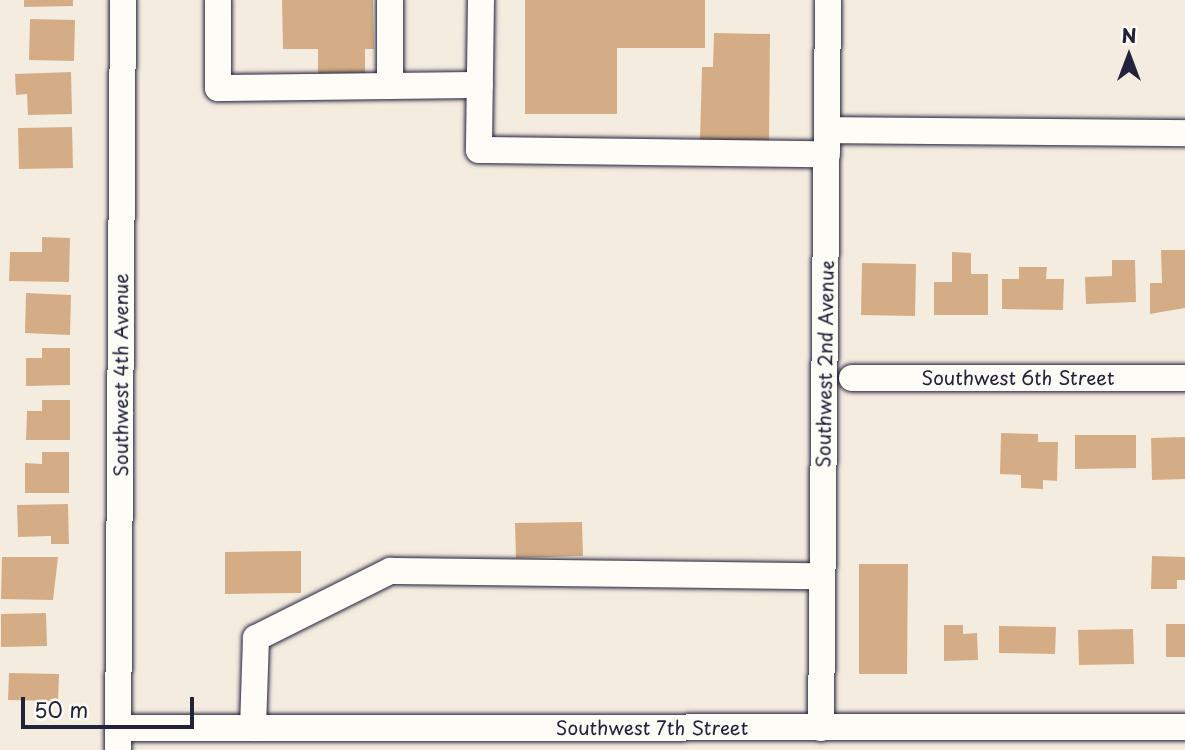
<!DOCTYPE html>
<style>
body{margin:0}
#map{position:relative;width:1185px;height:750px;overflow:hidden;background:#f5ece0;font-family:"Playpen Sans",sans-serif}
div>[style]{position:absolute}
.building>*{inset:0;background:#d4ad86}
.roads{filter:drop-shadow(0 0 2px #22223b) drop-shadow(0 0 2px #22223b)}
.minor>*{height:26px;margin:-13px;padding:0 13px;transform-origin:13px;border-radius:13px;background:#fdfcf7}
span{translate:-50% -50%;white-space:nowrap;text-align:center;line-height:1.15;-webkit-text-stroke:5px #fdfcf7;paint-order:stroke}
.street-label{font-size:19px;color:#22223b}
.north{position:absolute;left:1094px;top:21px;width:70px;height:70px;-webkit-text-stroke:5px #fdfcf7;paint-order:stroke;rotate:0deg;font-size:19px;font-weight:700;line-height:28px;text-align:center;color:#22223b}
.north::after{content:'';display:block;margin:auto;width:24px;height:32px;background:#22223b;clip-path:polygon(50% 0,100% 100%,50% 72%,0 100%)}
.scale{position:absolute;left:21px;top:697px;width:173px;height:32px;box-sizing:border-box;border:4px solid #22223b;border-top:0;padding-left:9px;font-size:21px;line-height:24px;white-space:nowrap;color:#22223b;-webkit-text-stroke:5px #fdfcf7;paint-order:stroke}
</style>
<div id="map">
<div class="building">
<div style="clip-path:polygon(24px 0,73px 0,73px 6px,24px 7px)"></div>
<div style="clip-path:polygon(282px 0,373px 0,374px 49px,365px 49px,365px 74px,318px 74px,318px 49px,283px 49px)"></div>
<div style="clip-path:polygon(525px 0,705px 0,705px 48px,617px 48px,617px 114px,525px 114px)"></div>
<div style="clip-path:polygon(30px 19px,75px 20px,74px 61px,29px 60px)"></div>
<div style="clip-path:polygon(714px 33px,770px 34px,769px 141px,700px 140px,702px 67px,713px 67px)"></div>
<div style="clip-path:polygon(71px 72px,72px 114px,28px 115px,27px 94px,16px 95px,15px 74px)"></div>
<div style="clip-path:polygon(72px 127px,73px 168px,19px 169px,18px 128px)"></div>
<div style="clip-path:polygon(42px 237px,70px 238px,69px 282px,9px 281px,10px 252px,42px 252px)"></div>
<div style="clip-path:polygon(1161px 250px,1185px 250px,1185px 308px,1150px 314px,1150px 283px,1162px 283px)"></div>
<div style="clip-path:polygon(952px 252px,971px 253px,971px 274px,988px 274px,988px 315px,934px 315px,934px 282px,952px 282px)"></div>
<div style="clip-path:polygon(1112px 260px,1135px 260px,1136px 302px,1086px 304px,1085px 277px,1112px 276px)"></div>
<div style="clip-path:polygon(862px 263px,916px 264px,915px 316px,861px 315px)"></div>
<div style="clip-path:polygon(1019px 267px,1047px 267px,1046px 279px,1064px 279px,1063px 310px,1002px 309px,1002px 279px,1019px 279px)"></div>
<div style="clip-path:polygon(26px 293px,71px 295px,70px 335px,25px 333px)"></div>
<div style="clip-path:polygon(42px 348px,70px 348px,70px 385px,26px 386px,26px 358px,42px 358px)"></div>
<div style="clip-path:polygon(42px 400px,70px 400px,70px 440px,26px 440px,27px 411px,42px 411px)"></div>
<div style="clip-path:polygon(1001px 433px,1038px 434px,1038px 442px,1058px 442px,1057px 481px,1043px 480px,1043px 489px,1021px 488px,1021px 475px,1000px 474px)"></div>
<div style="clip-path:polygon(1075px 435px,1136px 435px,1136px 468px,1075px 469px)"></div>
<div style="clip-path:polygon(1185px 437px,1185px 479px,1152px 480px,1151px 438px)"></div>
<div style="clip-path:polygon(42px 452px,69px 452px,69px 493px,25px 493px,25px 463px,42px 464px)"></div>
<div style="clip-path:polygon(68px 504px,69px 544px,51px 544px,51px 536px,18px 537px,17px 505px)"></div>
<div style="clip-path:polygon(582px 522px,583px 556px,516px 558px,515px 523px)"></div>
<div style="clip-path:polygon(301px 551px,301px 593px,225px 594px,225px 552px)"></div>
<div style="clip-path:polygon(1152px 556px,1185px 557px,1185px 580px,1177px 580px,1177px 589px,1151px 589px)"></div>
<div style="clip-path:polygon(2px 557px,58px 557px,53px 600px,1px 599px)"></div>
<div style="clip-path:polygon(859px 564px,908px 564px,907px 674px,859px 674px)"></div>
<div style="clip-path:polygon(46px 613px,47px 646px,1px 647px,1px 614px)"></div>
<div style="clip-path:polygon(1166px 624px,1185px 624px,1185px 657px,1166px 657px)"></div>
<div style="clip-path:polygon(944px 625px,963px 625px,963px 634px,977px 633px,978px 660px,944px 661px)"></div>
<div style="clip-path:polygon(999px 626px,1056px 627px,1055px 654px,999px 653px)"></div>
<div style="clip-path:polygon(1133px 629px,1134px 664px,1079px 665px,1078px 630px)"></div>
<div style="clip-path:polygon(9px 673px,59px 674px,58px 701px,8px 700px)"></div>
</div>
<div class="roads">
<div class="minor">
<div style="left:218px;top:0;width:88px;rotate:90deg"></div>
<div style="left:218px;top:88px;width:262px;rotate:-0.7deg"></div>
<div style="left:390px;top:0;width:86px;rotate:90deg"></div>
<div style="left:481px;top:0;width:150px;rotate:90.8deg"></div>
<div style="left:479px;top:150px;width:348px;rotate:0.7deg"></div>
<div style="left:827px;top:130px;width:358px;rotate:0.5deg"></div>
<div style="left:852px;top:378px;width:333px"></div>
<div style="left:118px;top:728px;width:1067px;rotate:-0.05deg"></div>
<div style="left:253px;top:728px;width:90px;rotate:-88.1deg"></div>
<div style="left:256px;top:638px;width:150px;rotate:-26.6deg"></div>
<div style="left:390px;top:571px;width:432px;rotate:0.7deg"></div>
<div style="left:821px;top:728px;width:728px;rotate:-89.45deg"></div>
<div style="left:118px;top:750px;width:750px;rotate:-89.62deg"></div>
</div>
</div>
<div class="street-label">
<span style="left:825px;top:364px;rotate:-89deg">Southwest 2nd Avenue</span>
<span style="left:121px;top:375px;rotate:-90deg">Southwest 4th Avenue</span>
<span style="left:1018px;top:378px">Southwest 6th Street</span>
<span style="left:652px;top:728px">Southwest 7th Street</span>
</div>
<div class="north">N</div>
<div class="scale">50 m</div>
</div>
